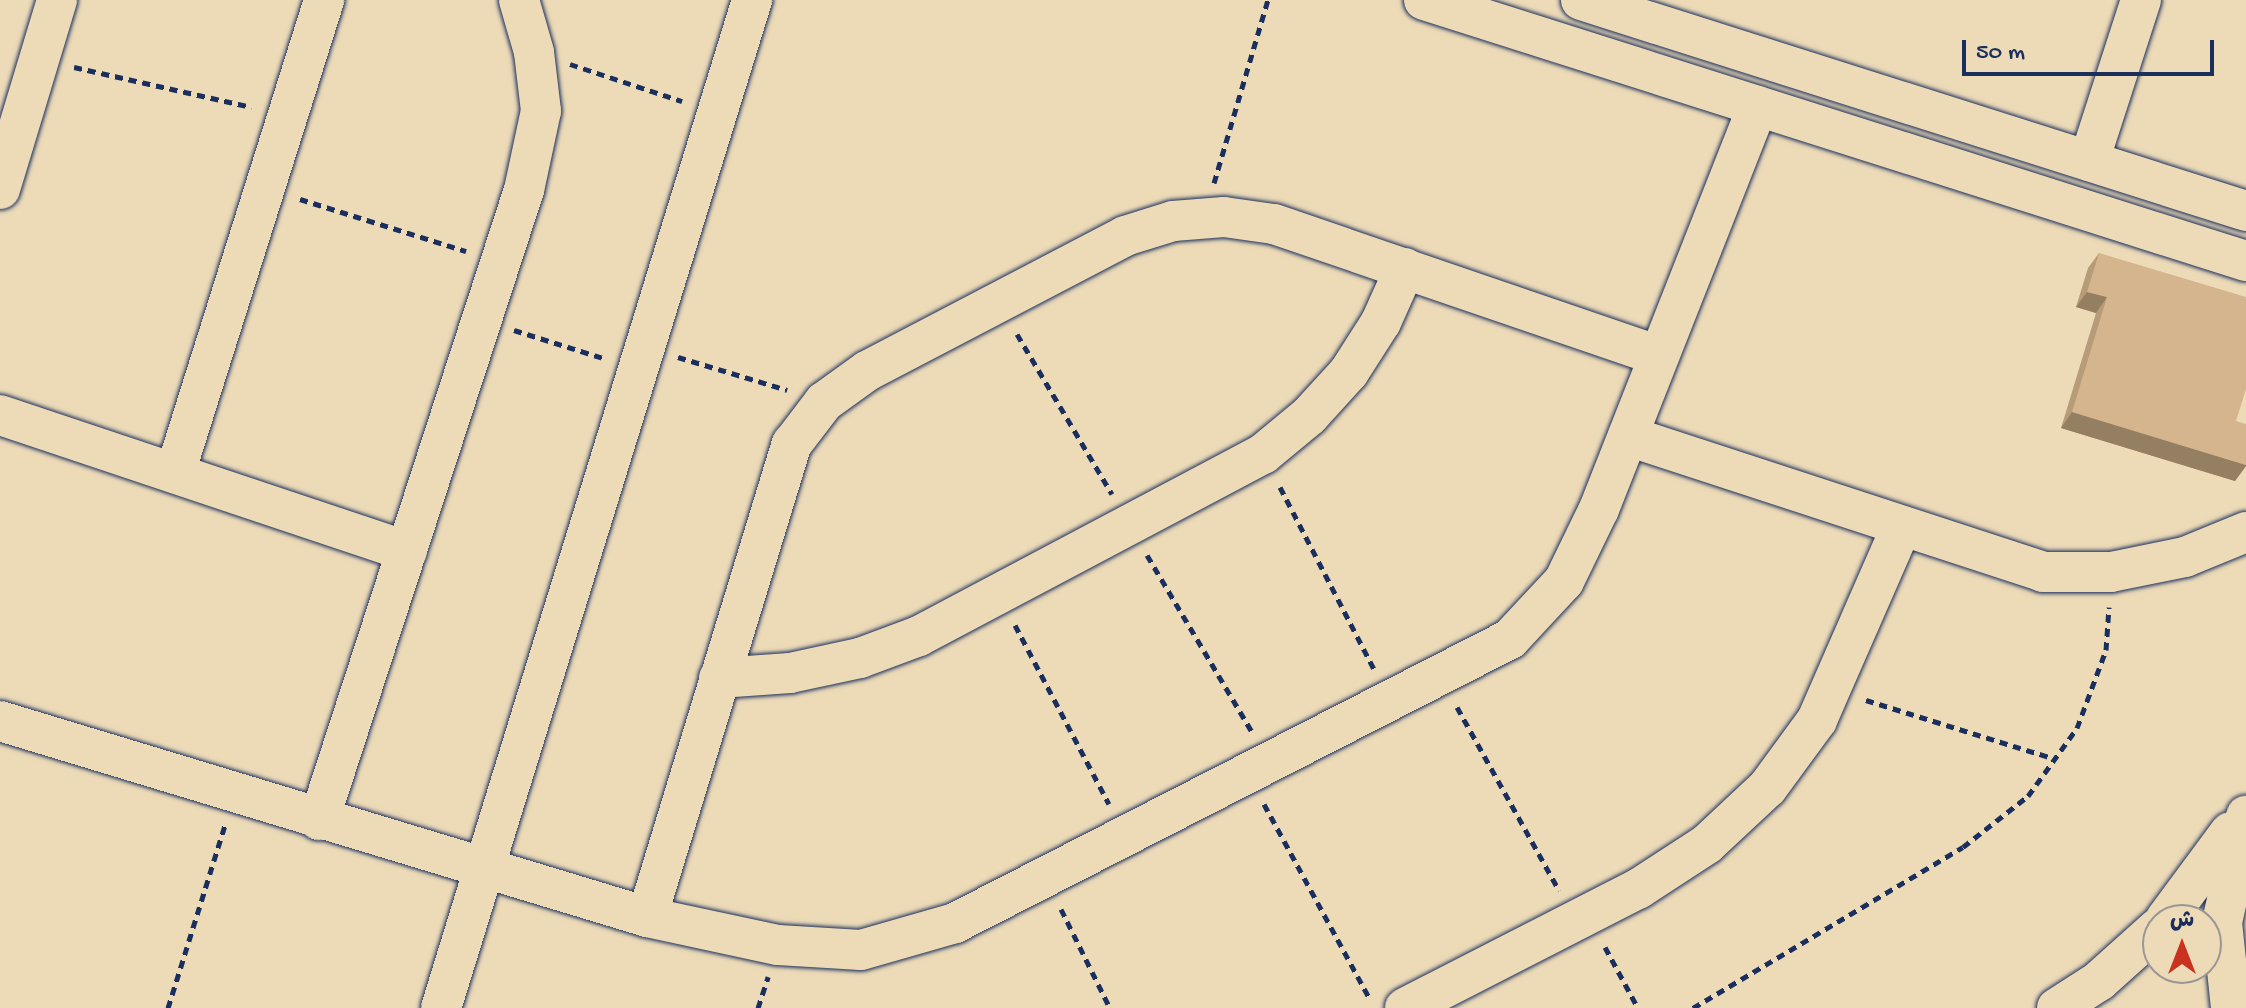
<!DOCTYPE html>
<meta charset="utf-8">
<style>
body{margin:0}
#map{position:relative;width:2246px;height:1008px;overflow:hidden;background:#eddbb8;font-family:"Gochi Hand","Playpen Sans Arabic",sans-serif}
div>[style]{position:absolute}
.path>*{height:5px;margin-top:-2.5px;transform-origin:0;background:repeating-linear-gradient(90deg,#1b2f5e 0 8px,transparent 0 14px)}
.roads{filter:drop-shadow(0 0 2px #1b2f5e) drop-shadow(0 0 2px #1b2f5e)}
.minor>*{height:40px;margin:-20px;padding:0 20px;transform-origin:20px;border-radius:20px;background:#eddbb8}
.wall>*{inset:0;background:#b79c79}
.shaded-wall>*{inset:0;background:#957f63}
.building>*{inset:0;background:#d5b58d}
span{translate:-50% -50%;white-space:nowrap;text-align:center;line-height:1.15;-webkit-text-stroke:6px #eddbb8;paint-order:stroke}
.north{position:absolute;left:2142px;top:904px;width:80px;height:80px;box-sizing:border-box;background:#eddbb8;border:2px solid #999694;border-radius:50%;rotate:0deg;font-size:22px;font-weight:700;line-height:32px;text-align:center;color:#1b2f5e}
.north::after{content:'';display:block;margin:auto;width:28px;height:36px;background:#c8321e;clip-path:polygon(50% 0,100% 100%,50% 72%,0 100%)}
.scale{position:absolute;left:1962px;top:40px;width:252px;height:36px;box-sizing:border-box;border:4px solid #1b2f5e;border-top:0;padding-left:10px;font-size:24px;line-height:28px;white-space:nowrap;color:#1b2f5e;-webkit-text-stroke:6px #eddbb8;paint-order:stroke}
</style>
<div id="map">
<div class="path">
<div style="left:570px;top:64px;width:118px;rotate:18.3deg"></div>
<div style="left:74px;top:67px;width:182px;rotate:12.7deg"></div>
<div style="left:1214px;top:183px;width:191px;rotate:-73.6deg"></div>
<div style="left:300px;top:199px;width:174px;rotate:17.4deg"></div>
<div style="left:514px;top:330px;width:93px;rotate:17.5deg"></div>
<div style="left:1017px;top:334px;width:186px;rotate:59.3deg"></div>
<div style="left:678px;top:357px;width:114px;rotate:16.8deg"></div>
<div style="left:1280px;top:487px;width:205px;rotate:62.7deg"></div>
<div style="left:1147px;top:555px;width:206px;rotate:59.3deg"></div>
<div style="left:1015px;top:625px;width:202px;rotate:62.3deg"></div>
<div style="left:1866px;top:700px;width:198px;rotate:17.3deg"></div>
<div style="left:1457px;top:707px;width:210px;rotate:60.9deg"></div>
<div style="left:1264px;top:804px;width:222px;rotate:61.5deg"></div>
<div style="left:1061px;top:909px;width:110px;rotate:63.7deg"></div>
<div style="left:1605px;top:947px;width:69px;rotate:61.6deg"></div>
<div style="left:168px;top:1008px;width:192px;rotate:-72.7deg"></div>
<div style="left:758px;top:1008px;width:33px;rotate:-72deg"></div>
<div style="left:1693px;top:1008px;width:314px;rotate:-30.8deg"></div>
<div style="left:1963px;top:847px;width:83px;rotate:-38.1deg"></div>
<div style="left:2028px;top:796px;width:84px;rotate:-54.2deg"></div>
<div style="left:2077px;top:728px;width:83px;rotate:-69.6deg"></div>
<div style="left:2106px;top:650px;width:43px;rotate:-86deg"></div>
</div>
<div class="roads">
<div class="minor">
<div style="left:1424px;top:0;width:862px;rotate:17.62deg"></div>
<div style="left:1581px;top:0;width:698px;rotate:17.6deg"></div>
<div style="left:2089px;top:161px;width:169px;rotate:-72.1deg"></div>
<div style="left:0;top:189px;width:197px;rotate:-73.2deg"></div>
<div style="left:0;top:415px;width:429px;rotate:18.5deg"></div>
<div style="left:1628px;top:436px;width:437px;rotate:18.1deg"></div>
<div style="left:2043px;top:572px;width:68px"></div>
<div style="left:2111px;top:572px;width:76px;rotate:-11.5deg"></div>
<div style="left:2185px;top:557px;width:66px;rotate:-22.3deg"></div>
<div style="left:175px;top:473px;width:496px;rotate:-72.5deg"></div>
<div style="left:719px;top:678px;width:71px;rotate:-4deg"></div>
<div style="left:790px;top:673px;width:72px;rotate:-12.1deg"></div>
<div style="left:860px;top:658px;width:63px;rotate:-20.4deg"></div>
<div style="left:919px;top:636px;width:389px;rotate:-27.9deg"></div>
<div style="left:1263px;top:454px;width:60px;rotate:-39.6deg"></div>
<div style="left:1309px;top:416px;width:59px;rotate:-47.7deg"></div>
<div style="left:1349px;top:372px;width:59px;rotate:-57.4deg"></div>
<div style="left:1381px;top:322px;width:59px;rotate:-66deg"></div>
<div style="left:0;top:721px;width:676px;rotate:16.85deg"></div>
<div style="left:647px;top:917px;width:134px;rotate:12.1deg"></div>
<div style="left:778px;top:945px;width:83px;rotate:3.4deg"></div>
<div style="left:861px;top:950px;width:98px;rotate:-16deg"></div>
<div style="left:955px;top:923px;width:623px;rotate:-27.1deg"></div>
<div style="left:1510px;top:639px;width:79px;rotate:-47deg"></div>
<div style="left:1564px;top:581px;width:80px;rotate:-64.1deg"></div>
<div style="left:1599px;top:509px;width:433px;rotate:-68.5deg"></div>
<div style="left:319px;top:820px;width:663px;rotate:-71.98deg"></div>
<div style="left:524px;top:190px;width:81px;rotate:-77.9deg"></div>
<div style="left:541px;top:111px;width:59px;rotate:-96.8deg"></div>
<div style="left:534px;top:52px;width:54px;rotate:-106.1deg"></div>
<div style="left:647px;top:917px;width:495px;rotate:-73deg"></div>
<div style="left:792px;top:444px;width:53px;rotate:-52.7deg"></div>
<div style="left:824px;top:402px;width:53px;rotate:-35.8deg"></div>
<div style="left:867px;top:371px;width:291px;rotate:-27.6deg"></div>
<div style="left:1125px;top:236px;width:50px;rotate:-17.4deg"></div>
<div style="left:1173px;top:221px;width:51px;rotate:-4.5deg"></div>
<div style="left:1224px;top:217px;width:50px;rotate:8deg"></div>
<div style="left:1274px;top:224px;width:407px;rotate:18.9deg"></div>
<div style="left:2165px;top:920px;width:109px;rotate:-53.5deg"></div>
<div style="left:441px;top:1008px;width:1055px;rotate:-72.85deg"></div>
<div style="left:1405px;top:1008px;width:262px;rotate:-27.1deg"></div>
<div style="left:1638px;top:889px;width:82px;rotate:-33.1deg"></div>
<div style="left:1707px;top:844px;width:83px;rotate:-43.1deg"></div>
<div style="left:1768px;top:787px;width:83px;rotate:-53.8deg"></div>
<div style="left:1817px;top:720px;width:210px;rotate:-66.4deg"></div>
<div style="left:2057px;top:1008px;width:50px;rotate:-32.7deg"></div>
<div style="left:2099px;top:981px;width:79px;rotate:-41.9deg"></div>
<div style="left:2231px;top:1008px;width:86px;rotate:-96deg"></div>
<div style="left:2222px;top:922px;width:109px;rotate:-77.2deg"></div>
</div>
</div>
<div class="wall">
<div style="clip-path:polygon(2099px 253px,2236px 421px,2246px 466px,2235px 481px,2061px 428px,2096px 313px,2076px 307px,2088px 268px)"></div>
</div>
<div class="shaded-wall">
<div style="clip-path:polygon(2087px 292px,2107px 297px,2096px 313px,2076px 307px)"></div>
<div style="clip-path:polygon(2072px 412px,2246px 465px,2246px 466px,2235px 481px,2061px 428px)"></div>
</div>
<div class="building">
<div style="clip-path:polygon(2099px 253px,2246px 297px,2246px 389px,2236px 421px,2246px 424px,2246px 465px,2072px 412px,2107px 297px,2087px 292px)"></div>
</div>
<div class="north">ش</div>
<div class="scale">50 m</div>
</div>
